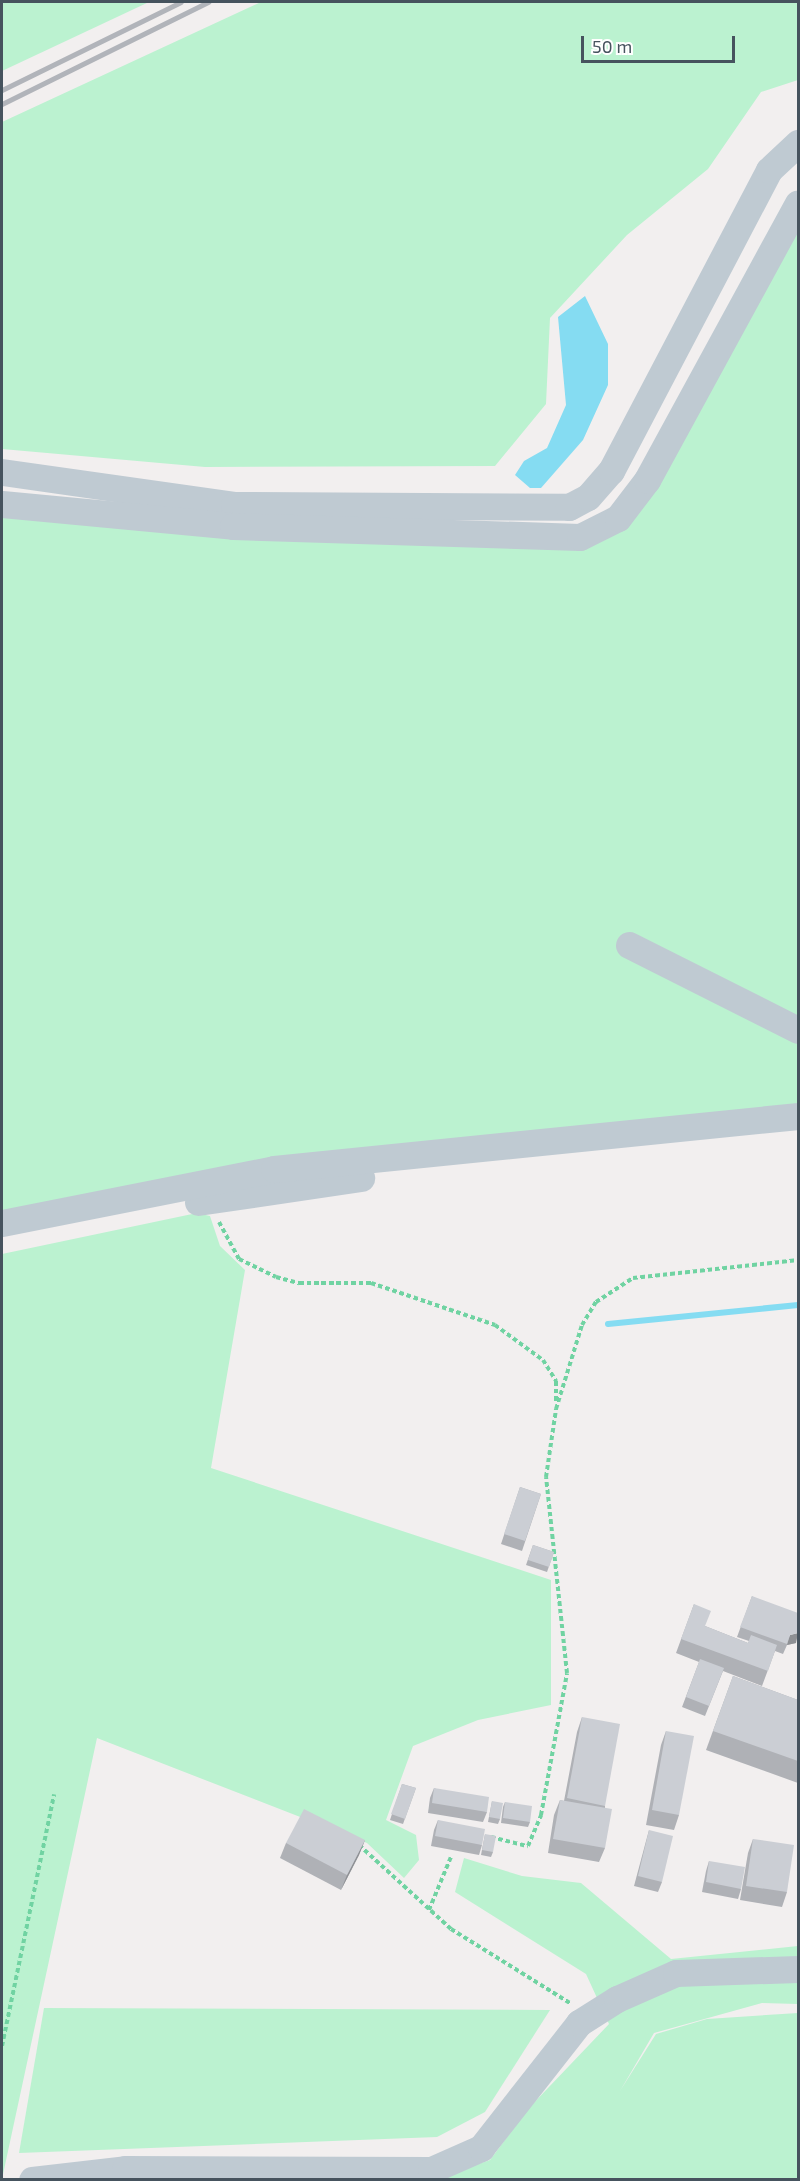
<!DOCTYPE html>
<style>
body{margin:0}
#map{position:relative;width:800px;height:2181px;overflow:hidden;background:#f2efef;font-family:"Exo 2",sans-serif}
div>[style]{position:absolute}
.green>*{inset:0;background:#bbf2d0}
.water>*{inset:0;background:#85dcf2}
.stream>*{height:6px;margin:-3px;padding:0 3px;transform-origin:3px;border-radius:3px;background:#85dcf2}
.path>*{height:4px;margin-top:-2px;transform-origin:0;background:repeating-linear-gradient(90deg,#70d3a2 0 4.5px,transparent 0 7.5px)}
.minor>*{height:27px;margin:-13.5px;padding:0 13.5px;transform-origin:13.5px;border-radius:13.5px;background:#bfcad2}
.rail>*{height:4.5px;margin:-2.25px;padding:0 2.25px;transform-origin:2.25px;border-radius:2.25px;background:#b1b4ba}
.wall>*{inset:0;background:#afb1b6}
.shaded-wall>*{inset:0;background:#8e9094}
.building>*{inset:0;background:#cbced4}
span{translate:-50% -50%;white-space:nowrap;text-align:center;line-height:1.15;-webkit-text-stroke:5px #fff;paint-order:stroke}
.frame{position:absolute;inset:0;border:3px solid #46535e;pointer-events:none}
.scale{position:absolute;left:581px;top:36px;width:154px;height:27px;box-sizing:border-box;border:3px solid #46535e;border-top:0;padding-left:8px;font-size:18px;line-height:21px;white-space:nowrap;color:#46535e;-webkit-text-stroke:4px #fff;paint-order:stroke}
</style>
<div id="map">
<div class="green">
<div style="clip-path:polygon(2px 2px,149px 2px,2px 71px)"></div>
<div style="clip-path:polygon(261px 2px,798px 2px,798px 80px,761px 92px,708px 169px,627px 235px,550px 318px,546px 404px,495px 466px,205px 467px,2px 449px,2px 122px)"></div>
<div style="clip-path:polygon(798px 217px,798px 1106px,2px 1216px,2px 506px,540px 547px,620px 523px)"></div>
<div style="clip-path:polygon(197px 1213px,210px 1216px,220px 1246px,245px 1270px,211px 1468px,551px 1580px,551px 1705px,478px 1720px,413px 1746px,386px 1820px,416px 1835px,419px 1860px,404px 1878px,367px 1843px,97px 1738px,2px 2179px,2px 1254px)"></div>
<div style="clip-path:polygon(464px 1858px,522px 1876px,581px 1883px,671px 1959px,798px 1946px,798px 2004px,762px 2003px,654px 2033px,620px 2091px,656px 2034px,707px 2019px,798px 2013px,798px 2179px,399px 2180px,434px 2179px,490px 2160px,528px 2109px,609px 2024px,586px 1974px,455px 1892px)"></div>
<div style="clip-path:polygon(44px 2008px,550px 2010px,485px 2112px,437px 2137px,19px 2153px)"></div>
</div>
<div class="water">
<div style="clip-path:polygon(585px 296px,608px 344px,608px 385px,583px 440px,541px 488px,530px 488px,515px 475px,524px 461px,547px 448px,566px 405px,558px 317px)"></div>
</div>
<div class="stream">
<div style="left:608px;top:1324px;width:191px;rotate:-5.7deg"></div>
</div>
<div class="path">
<div style="left:219px;top:1222px;width:42px;rotate:61.6deg"></div>
<div style="left:239px;top:1259px;width:41px;rotate:25.9deg"></div>
<div style="left:276px;top:1277px;width:24px;rotate:15deg"></div>
<div style="left:299px;top:1283px;width:72px"></div>
<div style="left:371px;top:1283px;width:131px;rotate:18.7deg"></div>
<div style="left:495px;top:1325px;width:59px;rotate:36.1deg"></div>
<div style="left:543px;top:1360px;width:25px;rotate:58deg"></div>
<div style="left:556px;top:1381px;width:21px;rotate:90deg"></div>
<div style="left:491px;top:1837px;width:38px;rotate:14deg"></div>
<div style="left:528px;top:1846px;width:34px;rotate:-67deg"></div>
<div style="left:541px;top:1815px;width:144px;rotate:-79.6deg"></div>
<div style="left:567px;top:1673px;width:197px;rotate:-96.1deg"></div>
<div style="left:546px;top:1477px;width:69px;rotate:-81.6deg"></div>
<div style="left:556px;top:1409px;width:88px;rotate:-72.8deg"></div>
<div style="left:582px;top:1325px;width:27px;rotate:-59deg"></div>
<div style="left:596px;top:1302px;width:44px;rotate:-33deg"></div>
<div style="left:633px;top:1278px;width:166px;rotate:-6.2deg"></div>
<div style="left:359px;top:1845px;width:125px;rotate:42.4deg"></div>
<div style="left:451px;top:1929px;width:140px;rotate:31.9deg"></div>
<div style="left:429px;top:1910px;width:57px;rotate:-67.5deg"></div>
<div style="left:2px;top:2046px;width:257px;rotate:-78.3deg"></div>
</div>
<div class="minor">
<div style="left:2px;top:472px;width:234px;rotate:8.1deg"></div>
<div style="left:234px;top:505px;width:335px;rotate:0.3deg"></div>
<div style="left:569px;top:507px;width:21px;rotate:-28deg"></div>
<div style="left:588px;top:497px;width:35px;rotate:-49deg"></div>
<div style="left:611px;top:471px;width:340px;rotate:-62.3deg"></div>
<div style="left:769px;top:170px;width:40px;rotate:-43deg"></div>
<div style="left:2px;top:504px;width:232px;rotate:5.4deg"></div>
<div style="left:233px;top:526px;width:347px;rotate:1.8deg"></div>
<div style="left:580px;top:537px;width:42px;rotate:-26.6deg"></div>
<div style="left:618px;top:518px;width:48px;rotate:-52.7deg"></div>
<div style="left:647px;top:480px;width:315px;rotate:-61.4deg"></div>
<div style="left:629px;top:945px;width:189px;rotate:26.7deg"></div>
<div style="left:198px;top:1202px;width:165px;rotate:-8.4deg"></div>
<div style="left:2px;top:1223px;width:277px;rotate:-11.2deg"></div>
<div style="left:274px;top:1169px;width:527px;rotate:-5.78deg"></div>
<div style="left:32px;top:2180px;width:94px;rotate:-6.7deg"></div>
<div style="left:125px;top:2169px;width:306px;rotate:0.2deg"></div>
<div style="left:431px;top:2170px;width:55px;rotate:-23.7deg"></div>
<div style="left:481px;top:2148px;width:159px;rotate:-51.9deg"></div>
<div style="left:579px;top:2023px;width:45px;rotate:-32.3deg"></div>
<div style="left:617px;top:1999px;width:64px;rotate:-23.8deg"></div>
<div style="left:676px;top:1973px;width:122px;rotate:-1.9deg"></div>
</div>
<div class="rail">
<div style="left:2px;top:90px;width:199px;rotate:-26.2deg"></div>
<div style="left:2px;top:104px;width:230px;rotate:-26.3deg"></div>
</div>
<div class="wall">
<div style="clip-path:polygon(520px 1487px,541px 1494px,522px 1551px,501px 1544px)"></div>
<div style="clip-path:polygon(533px 1545px,554px 1552px,547px 1572px,526px 1565px)"></div>
<div style="clip-path:polygon(752px 1596px,796px 1643px,787px 1645px,783px 1654px,775px 1651px,762px 1686px,723px 1671px,705px 1716px,682px 1707px,699px 1662px,676px 1653px,694px 1604px,705px 1626px,748px 1643px,749px 1641px,737px 1637px)"></div>
<div style="clip-path:polygon(733px 1676px,798px 1700px,798px 1783px,706px 1750px)"></div>
<div style="clip-path:polygon(582px 1717px,605px 1806px,605px 1848px,599px 1862px,548px 1853px,554px 1815px,560px 1800px,564px 1801px,577px 1732px)"></div>
<div style="clip-path:polygon(666px 1731px,679px 1815px,674px 1830px,646px 1825px,661px 1745px)"></div>
<div style="clip-path:polygon(402px 1784px,416px 1788px,403px 1824px,390px 1820px)"></div>
<div style="clip-path:polygon(434px 1788px,487px 1812px,483px 1822px,428px 1813px,430px 1798px)"></div>
<div style="clip-path:polygon(492px 1801px,500px 1819px,498px 1824px,488px 1822px)"></div>
<div style="clip-path:polygon(505px 1802px,530px 1822px,528px 1827px,501px 1823px,503px 1807px)"></div>
<div style="clip-path:polygon(438px 1820px,482px 1845px,479px 1855px,431px 1846px,434px 1830px)"></div>
<div style="clip-path:polygon(649px 1830px,662px 1882px,658px 1892px,634px 1886px,646px 1841px)"></div>
<div style="clip-path:polygon(485px 1834px,493px 1852px,491px 1857px,481px 1855px)"></div>
<div style="clip-path:polygon(753px 1839px,787px 1892px,782px 1907px,740px 1900px,748px 1853px)"></div>
<div style="clip-path:polygon(365px 1840px,359px 1855px,341px 1890px,280px 1858px,286px 1843px)"></div>
<div style="clip-path:polygon(709px 1861px,741px 1889px,738px 1899px,702px 1892px,706px 1871px)"></div>
</div>
<div class="shaded-wall">
<div style="clip-path:polygon(798px 1633px,796px 1643px,787px 1645px,790px 1635px)"></div>
<div style="clip-path:polygon(365px 1840px,359px 1855px,341px 1890px,347px 1875px)"></div>
</div>
<div class="building">
<div style="clip-path:polygon(520px 1487px,541px 1494px,525px 1541px,504px 1534px)"></div>
<div style="clip-path:polygon(533px 1545px,554px 1552px,549px 1567px,528px 1560px)"></div>
<div style="clip-path:polygon(752px 1596px,798px 1613px,798px 1633px,790px 1635px,787px 1644px,740px 1627px)"></div>
<div style="clip-path:polygon(694px 1604px,711px 1611px,705px 1626px,748px 1643px,751px 1635px,777px 1645px,768px 1671px,681px 1639px)"></div>
<div style="clip-path:polygon(700px 1659px,724px 1668px,709px 1706px,686px 1697px)"></div>
<div style="clip-path:polygon(733px 1676px,798px 1700px,798px 1761px,713px 1731px)"></div>
<div style="clip-path:polygon(582px 1717px,620px 1724px,605px 1806px,567px 1798px)"></div>
<div style="clip-path:polygon(666px 1731px,694px 1736px,679px 1815px,652px 1810px)"></div>
<div style="clip-path:polygon(402px 1784px,416px 1788px,405px 1819px,391px 1814px)"></div>
<div style="clip-path:polygon(434px 1788px,489px 1797px,487px 1812px,432px 1803px)"></div>
<div style="clip-path:polygon(560px 1800px,612px 1809px,605px 1848px,553px 1839px)"></div>
<div style="clip-path:polygon(492px 1801px,503px 1803px,500px 1819px,489px 1817px)"></div>
<div style="clip-path:polygon(505px 1802px,532px 1806px,530px 1822px,503px 1818px)"></div>
<div style="clip-path:polygon(304px 1809px,365px 1840px,347px 1875px,286px 1843px)"></div>
<div style="clip-path:polygon(438px 1820px,485px 1829px,482px 1845px,435px 1836px)"></div>
<div style="clip-path:polygon(649px 1830px,673px 1836px,662px 1882px,638px 1876px)"></div>
<div style="clip-path:polygon(485px 1834px,496px 1836px,493px 1852px,482px 1850px)"></div>
<div style="clip-path:polygon(753px 1839px,794px 1845px,787px 1892px,746px 1886px)"></div>
<div style="clip-path:polygon(709px 1861px,745px 1867px,741px 1889px,706px 1882px)"></div>
</div>
<div class="frame"></div>
<div class="scale">50 m</div>
</div>
